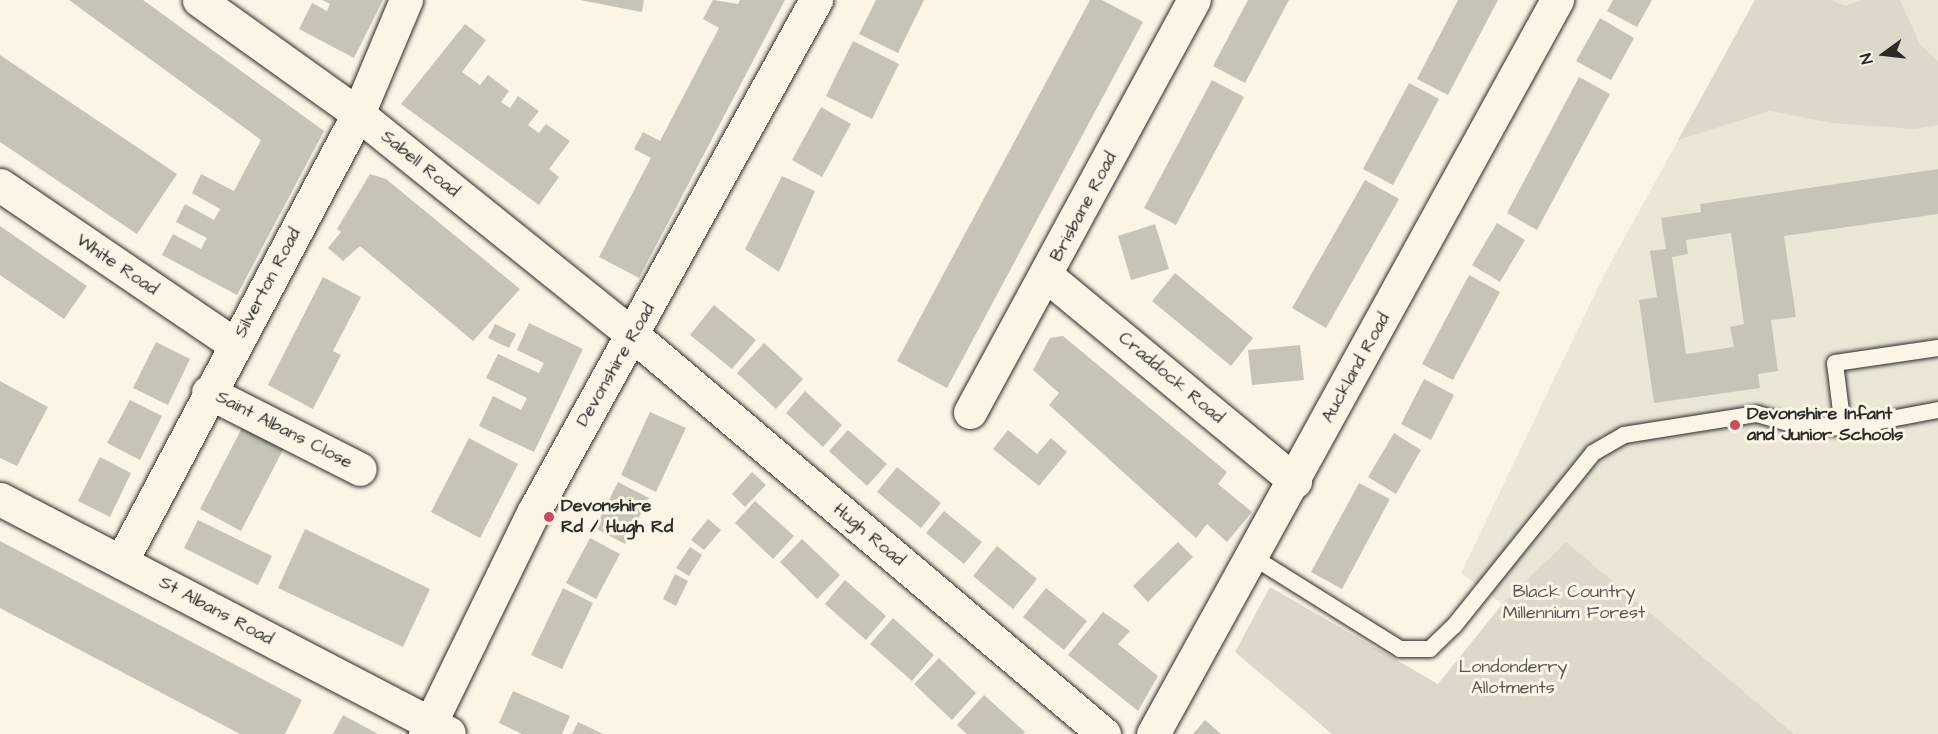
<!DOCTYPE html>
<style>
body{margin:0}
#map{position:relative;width:1938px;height:734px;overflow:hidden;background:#fcf5e5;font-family:"Architects Daughter",sans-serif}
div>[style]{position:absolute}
.built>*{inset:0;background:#ece6d7}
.green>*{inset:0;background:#ded8ca}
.building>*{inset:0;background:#c8c3b7}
.roads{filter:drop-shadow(0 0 2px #2b2b2b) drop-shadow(0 0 2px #2b2b2b)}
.lane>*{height:16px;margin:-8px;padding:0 8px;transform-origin:8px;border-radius:8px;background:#fcf5e5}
.street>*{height:33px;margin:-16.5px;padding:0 16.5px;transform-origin:16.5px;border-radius:16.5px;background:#fcf5e5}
.dots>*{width:16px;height:16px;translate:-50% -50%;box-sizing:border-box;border:3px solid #fcf5e5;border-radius:50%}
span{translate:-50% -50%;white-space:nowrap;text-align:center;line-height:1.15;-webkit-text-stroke:6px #fcf5e5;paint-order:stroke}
.street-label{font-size:18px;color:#2b2b2b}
.poi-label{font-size:18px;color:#2b2b2b;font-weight:700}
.left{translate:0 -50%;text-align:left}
.park-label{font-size:18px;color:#585653}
.north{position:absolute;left:1854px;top:24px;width:60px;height:60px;-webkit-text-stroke:4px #fcf5e5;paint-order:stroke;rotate:255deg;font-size:16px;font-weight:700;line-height:24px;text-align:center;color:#2b2b2b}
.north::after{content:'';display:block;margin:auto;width:21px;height:27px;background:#2b2b2b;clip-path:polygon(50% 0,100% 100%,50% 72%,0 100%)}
</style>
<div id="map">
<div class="built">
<div style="clip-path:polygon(1755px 0,1938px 0,1938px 734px,1676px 734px,1461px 573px,1603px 277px)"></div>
</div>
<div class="green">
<div style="clip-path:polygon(1755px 0,1832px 0,1845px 6px,1861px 0,1900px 0,1920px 44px,1938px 61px,1938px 125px,1915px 129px,1832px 123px,1770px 111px,1678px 140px)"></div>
<div style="clip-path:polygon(1566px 542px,1794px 734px,1332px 734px,1235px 652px,1270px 587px,1438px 684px,1504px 602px)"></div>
</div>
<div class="building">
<div style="clip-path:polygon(69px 0,143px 0,324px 131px,237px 295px,162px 255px,173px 234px,201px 249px,207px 238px,176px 222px,185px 204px,214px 220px,220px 209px,192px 193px,201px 174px,234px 191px,261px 140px)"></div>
<div style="clip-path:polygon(322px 0,383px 0,354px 58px,299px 29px,312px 3px,327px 11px,330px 4px)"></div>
<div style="clip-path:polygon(580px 0,644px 0,642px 12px)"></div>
<div style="clip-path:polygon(713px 0,738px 4px,740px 0,785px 0,639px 278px,599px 257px,651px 158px,634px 149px,643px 132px,660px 141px,719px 28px,703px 19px)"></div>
<div style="clip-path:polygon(876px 0,924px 0,898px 53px,859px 34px)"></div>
<div style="clip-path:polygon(1090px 0,1102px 0,1143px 22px,947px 388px,897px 361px)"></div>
<div style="clip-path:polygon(1248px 0,1289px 0,1245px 83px,1213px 66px)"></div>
<div style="clip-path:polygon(1458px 0,1498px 0,1448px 95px,1417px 79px)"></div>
<div style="clip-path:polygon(1613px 0,1652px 0,1637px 27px,1607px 11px)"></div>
<div style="clip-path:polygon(1600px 18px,1634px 38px,1611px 80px,1576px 61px)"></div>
<div style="clip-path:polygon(465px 24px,486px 40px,462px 72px,480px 85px,488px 75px,509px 91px,501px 102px,510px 108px,518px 96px,539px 111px,528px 125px,539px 133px,546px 124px,570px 141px,549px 169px,559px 177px,539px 205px,401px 104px)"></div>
<div style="clip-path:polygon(853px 41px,899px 64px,872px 119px,826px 96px)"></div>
<div style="clip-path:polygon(0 55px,177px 174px,137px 234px,0 142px)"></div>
<div style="clip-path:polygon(1579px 77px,1610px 94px,1537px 230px,1507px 213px)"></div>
<div style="clip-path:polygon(1212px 80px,1244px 97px,1176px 225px,1144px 208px)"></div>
<div style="clip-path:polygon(1409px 83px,1439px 99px,1393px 185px,1363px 169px)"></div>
<div style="clip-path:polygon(821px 107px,851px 124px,822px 177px,792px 160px)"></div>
<div style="clip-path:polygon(evenodd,1938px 169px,1938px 214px,1784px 236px,1796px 317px,1771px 320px,1778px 371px,1758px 374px,1760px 388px,1654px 403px,1639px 300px,1657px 297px,1650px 251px,1666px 249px,1661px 218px,1701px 212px,1700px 204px,1938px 169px,1731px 233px,1744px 324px,1730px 327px,1734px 347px,1686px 354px,1672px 257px,1688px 254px,1686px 240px,1731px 233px)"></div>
<div style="clip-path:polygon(370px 174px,386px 179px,520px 289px,473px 341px,360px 246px,343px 261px,328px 248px,341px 232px,337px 229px)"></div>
<div style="clip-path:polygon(782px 176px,815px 191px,779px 272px,745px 249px)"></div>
<div style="clip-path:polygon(1365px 180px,1399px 199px,1326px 328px,1292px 308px)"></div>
<div style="clip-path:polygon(1497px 223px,1525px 240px,1500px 282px,1472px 265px)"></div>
<div style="clip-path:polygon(1155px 224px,1169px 269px,1131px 280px,1118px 236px)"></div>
<div style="clip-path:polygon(0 226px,87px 286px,64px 319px,0 275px)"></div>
<div style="clip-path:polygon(1175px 273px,1253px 338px,1231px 366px,1152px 301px)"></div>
<div style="clip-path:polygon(1469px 275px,1500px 292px,1453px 380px,1422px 364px)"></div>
<div style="clip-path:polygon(323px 277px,361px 297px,333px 351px,341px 355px,313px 409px,268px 385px)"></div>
<div style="clip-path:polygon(714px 305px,756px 340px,732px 369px,690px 335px)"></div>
<div style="clip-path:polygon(529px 323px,583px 349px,534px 452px,479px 426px,493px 396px,521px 410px,527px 398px,486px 378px,498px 354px,539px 373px,544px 363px,517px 350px)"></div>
<div style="clip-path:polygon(495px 324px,516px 334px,509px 348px,488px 338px)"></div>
<div style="clip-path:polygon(1063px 336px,1227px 472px,1218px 484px,1252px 512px,1227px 542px,1207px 524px,1196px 538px,1049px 405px,1059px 393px,1033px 370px,1050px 338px)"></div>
<div style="clip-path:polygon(156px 342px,190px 359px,168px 405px,133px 388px)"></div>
<div style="clip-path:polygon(764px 343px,803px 379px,776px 409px,737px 373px)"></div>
<div style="clip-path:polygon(1300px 345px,1304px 380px,1252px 385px,1248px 350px)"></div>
<div style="clip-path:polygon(1424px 379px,1454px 395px,1431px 440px,1401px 424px)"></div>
<div style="clip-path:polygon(0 381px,48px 407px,17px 466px,0 458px)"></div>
<div style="clip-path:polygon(805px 391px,842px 425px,823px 447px,786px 413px)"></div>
<div style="clip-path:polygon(130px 400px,162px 416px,140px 460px,107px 443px)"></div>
<div style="clip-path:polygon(650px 412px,686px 428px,656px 492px,621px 475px)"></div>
<div style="clip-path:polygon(245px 422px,286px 444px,241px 531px,200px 509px)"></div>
<div style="clip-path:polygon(848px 430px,887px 464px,867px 486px,829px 451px)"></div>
<div style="clip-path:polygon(1008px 430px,1037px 454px,1051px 438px,1067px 452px,1039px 486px,993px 449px)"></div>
<div style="clip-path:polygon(1394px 433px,1421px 450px,1396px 494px,1368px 477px)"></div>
<div style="clip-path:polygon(469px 438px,518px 464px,480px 538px,431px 512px)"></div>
<div style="clip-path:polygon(100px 457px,131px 473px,110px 517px,78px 501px)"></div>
<div style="clip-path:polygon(897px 467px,941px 503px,921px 528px,877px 492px)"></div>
<div style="clip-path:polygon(752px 472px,766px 485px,745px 507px,732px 494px)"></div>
<div style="clip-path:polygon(618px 482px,649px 498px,625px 544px,595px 528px)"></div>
<div style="clip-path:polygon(1359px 483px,1390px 499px,1342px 589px,1311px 572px)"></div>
<div style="clip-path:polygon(755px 501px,794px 536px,773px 559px,735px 523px)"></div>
<div style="clip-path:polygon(944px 511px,982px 542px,964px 564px,926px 533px)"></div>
<div style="clip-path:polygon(708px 519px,721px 530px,704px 550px,691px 540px)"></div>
<div style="clip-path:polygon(198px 520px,272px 556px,258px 585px,184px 548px)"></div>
<div style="clip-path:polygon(305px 529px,430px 589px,403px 647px,278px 588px)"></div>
<div style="clip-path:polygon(590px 538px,620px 554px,596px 599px,566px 583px)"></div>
<div style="clip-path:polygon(802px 539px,840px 575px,817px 599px,780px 562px)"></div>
<div style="clip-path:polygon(0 541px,302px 700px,285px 734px,240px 734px,0 608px)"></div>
<div style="clip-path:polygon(1178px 542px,1193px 557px,1148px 602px,1133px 586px)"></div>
<div style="clip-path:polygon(997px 546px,1037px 579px,1013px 609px,973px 576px)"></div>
<div style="clip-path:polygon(690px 547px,702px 555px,689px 576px,676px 568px)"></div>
<div style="clip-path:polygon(675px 574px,688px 581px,676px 606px,663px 599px)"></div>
<div style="clip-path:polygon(845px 580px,886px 616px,866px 640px,825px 604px)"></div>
<div style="clip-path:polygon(563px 588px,593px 603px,562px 669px,531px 655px)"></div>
<div style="clip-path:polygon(1046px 588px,1087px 621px,1064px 650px,1023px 617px)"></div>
<div style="clip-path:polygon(1103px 612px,1130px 631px,1118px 644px,1158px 676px,1138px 711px,1068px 655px)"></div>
<div style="clip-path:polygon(893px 618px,934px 655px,912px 681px,870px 644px)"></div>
<div style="clip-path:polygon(939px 658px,976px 693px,952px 720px,914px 684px)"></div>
<div style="clip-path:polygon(513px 691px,570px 716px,562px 734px,522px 734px,499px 723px)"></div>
<div style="clip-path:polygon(984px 695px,1025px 732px,1023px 734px,967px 734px,957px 725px)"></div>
<div style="clip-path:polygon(343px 715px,378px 734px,333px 734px)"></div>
<div style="clip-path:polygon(1205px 720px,1221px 734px,1193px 734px)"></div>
<div style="clip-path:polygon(578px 722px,603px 734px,572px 734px)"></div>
</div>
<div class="roads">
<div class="lane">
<div style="left:1843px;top:428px;width:65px;rotate:-97deg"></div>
<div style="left:1835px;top:363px;width:104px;rotate:-8.3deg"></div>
<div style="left:1253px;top:557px;width:173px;rotate:32deg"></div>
<div style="left:1400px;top:649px;width:30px"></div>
<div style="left:1430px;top:649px;width:33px;rotate:-44deg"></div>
<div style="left:1454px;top:626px;width:222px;rotate:-51.2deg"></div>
<div style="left:1593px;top:453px;width:36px;rotate:-30deg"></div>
<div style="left:1624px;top:435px;width:135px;rotate:-9deg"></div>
<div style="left:1757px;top:414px;width:33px;rotate:16deg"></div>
<div style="left:1789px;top:423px;width:54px;rotate:5.3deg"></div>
<div style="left:1843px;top:428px;width:97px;rotate:-10.7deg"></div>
</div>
<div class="street">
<div style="left:199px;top:0;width:196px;rotate:35.6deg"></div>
<div style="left:358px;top:114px;width:354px;rotate:38.8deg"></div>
<div style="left:634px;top:336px;width:616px;rotate:40.26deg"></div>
<div style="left:0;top:185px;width:284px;rotate:34.2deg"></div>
<div style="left:1047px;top:276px;width:322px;rotate:39.6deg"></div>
<div style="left:208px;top:392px;width:170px;rotate:26.9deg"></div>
<div style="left:970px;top:412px;width:469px;rotate:-61.5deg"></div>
<div style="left:0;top:499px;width:506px;rotate:27.53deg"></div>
<div style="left:121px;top:562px;width:507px;rotate:-62.12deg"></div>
<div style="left:358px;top:114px;width:124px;rotate:-67.2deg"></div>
<div style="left:425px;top:734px;width:248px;rotate:-64deg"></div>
<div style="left:534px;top:511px;width:584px;rotate:-61.11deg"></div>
<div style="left:1153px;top:734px;width:838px;rotate:-61.17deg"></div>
</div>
</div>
<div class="dots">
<div style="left:1735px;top:425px;background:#d1495b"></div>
<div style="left:549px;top:517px;background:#d1495b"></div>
</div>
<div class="street-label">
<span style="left:420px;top:164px;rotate:39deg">Sabell Road</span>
<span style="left:1084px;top:207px;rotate:-62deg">Brisbane Road</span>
<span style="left:117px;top:265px;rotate:34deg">White Road</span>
<span style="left:268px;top:283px;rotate:-62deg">Silverton Road</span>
<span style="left:616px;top:365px;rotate:-60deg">Devonshire Road</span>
<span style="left:1356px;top:368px;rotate:-61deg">Auckland Road</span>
<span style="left:1171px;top:378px;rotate:40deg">Craddock Road</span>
<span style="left:284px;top:430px;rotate:27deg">Saint Albans Close</span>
<span style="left:869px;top:535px;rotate:40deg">Hugh Road</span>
<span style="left:216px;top:611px;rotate:28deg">St Albans Road</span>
</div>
<div class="poi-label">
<span class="left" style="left:1747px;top:425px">Devonshire Infant<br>and Junior Schools</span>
<span class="left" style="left:561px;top:517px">Devonshire<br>Rd / Hugh Rd</span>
</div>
<div class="park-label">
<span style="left:1574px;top:603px">Black Country<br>Millennium Forest</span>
<span style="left:1513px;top:678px">Londonderry<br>Allotments</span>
</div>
<div class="north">N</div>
</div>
